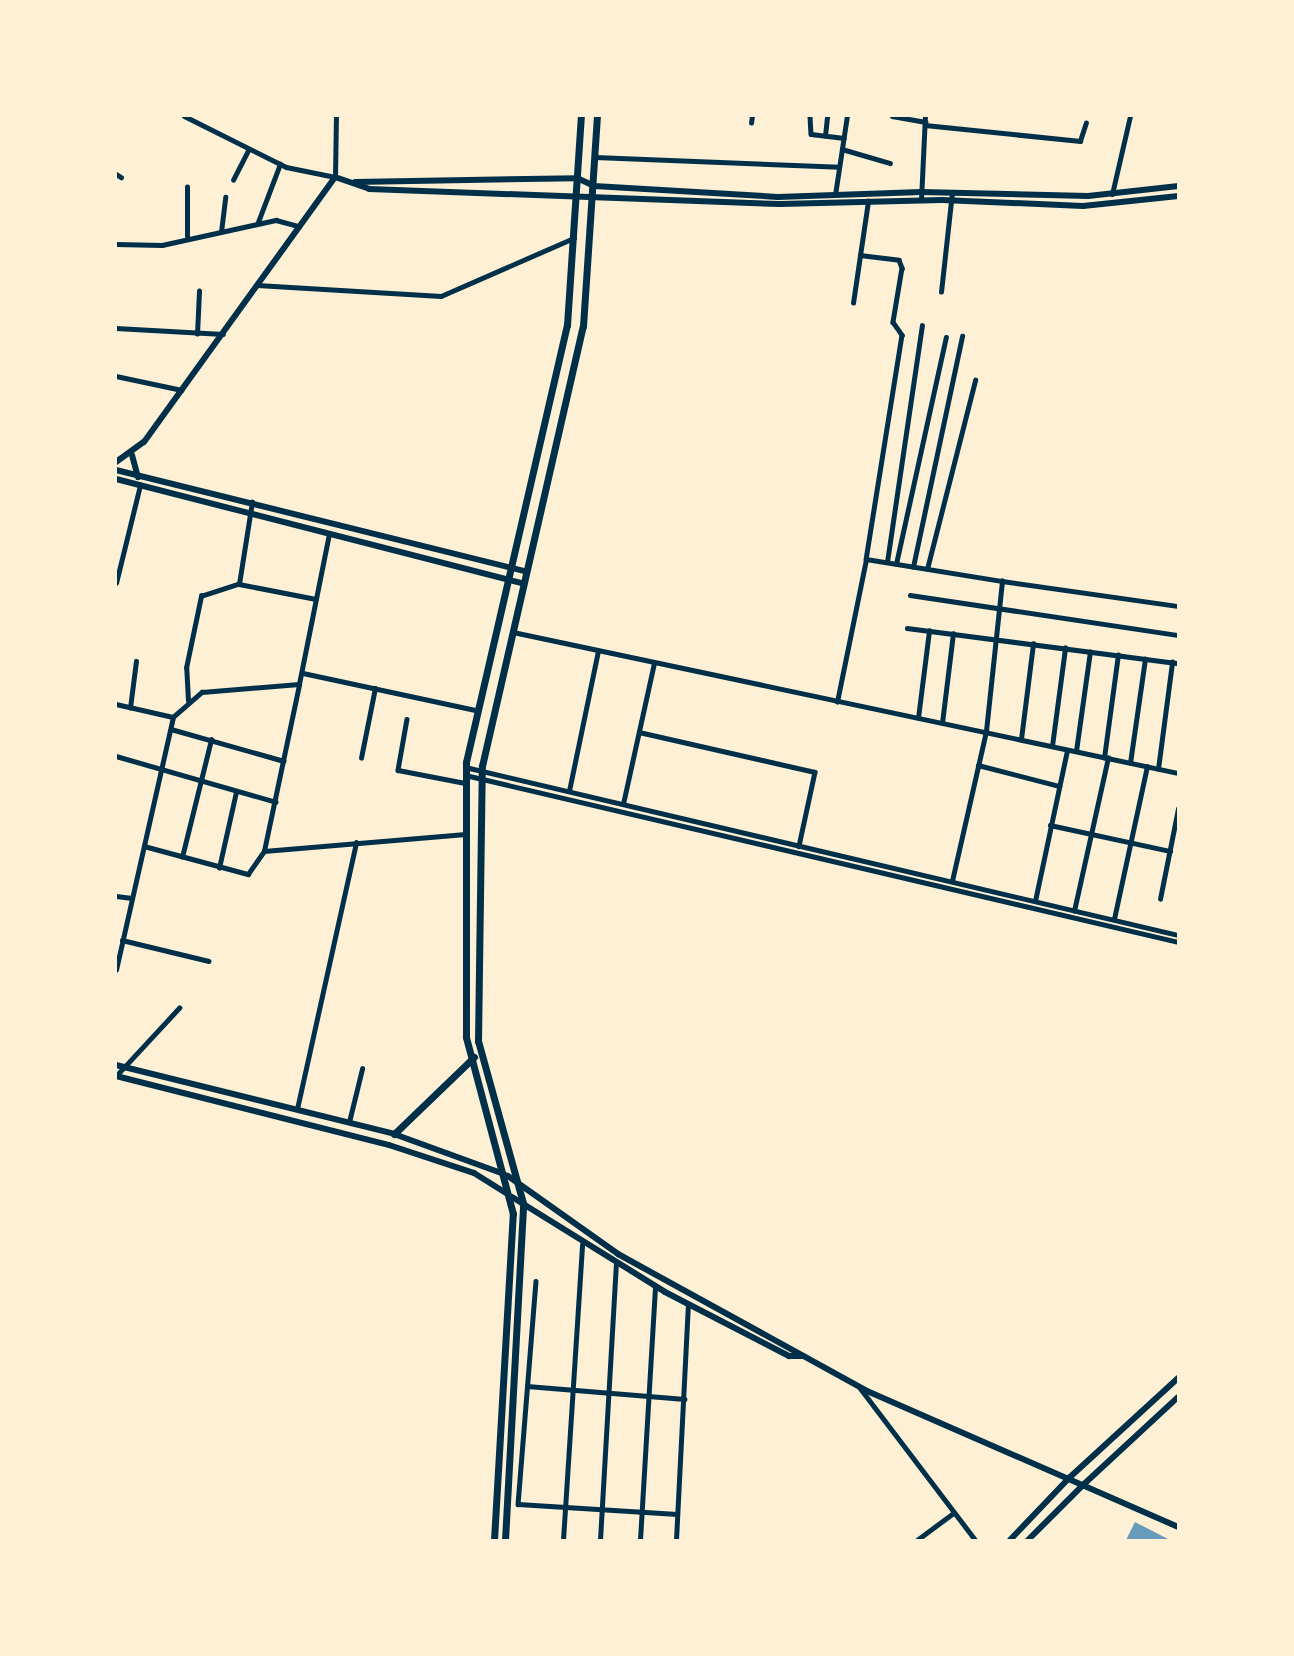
<!DOCTYPE html>
<style>
body{margin:0}
#map{position:relative;width:1294px;height:1656px;overflow:hidden;background:#fdf0d5;font-family:"Sofia Sans Condensed",sans-serif}
div>[style]{position:absolute}
.water>*{inset:0;background:#669bbc}
.minor>*{height:4.5px;margin:-2.25px;padding:0 2.25px;transform-origin:2.25px;border-radius:2.25px;background:#003049}
.tertiary>*{height:5px;margin:-2.5px;padding:0 2.5px;transform-origin:2.5px;border-radius:2.5px;background:#003049}
.secondary>*{height:6px;margin:-3px;padding:0 3px;transform-origin:3px;border-radius:3px;background:#003049}
.primary>*{height:6px;margin:-3px;padding:0 3px;transform-origin:3px;border-radius:3px;background:#003049}
.trunk>*{height:7px;margin:-3.5px;padding:0 3.5px;transform-origin:3.5px;border-radius:3.5px;background:#003049}
span{translate:-50% -50%;white-space:nowrap;text-align:center;line-height:1.15;-webkit-text-stroke:5px #fdf0d5;paint-order:stroke}
.frame{position:absolute;inset:0;border:117px solid #fdf0d5;pointer-events:none}
</style>
<div id="map">
<div class="water">
<div style="clip-path:polygon(1135px 1522px,1170px 1540px,1126px 1540px)"></div>
</div>
<div class="minor">
<div style="left:810px;top:116px;width:18px;rotate:87deg"></div>
<div style="left:811px;top:134px;width:33px;rotate:7deg"></div>
<div style="left:892px;top:116px;width:34px;rotate:10deg"></div>
<div style="left:751px;top:123px;width:7px;rotate:-82deg"></div>
<div style="left:925px;top:125px;width:156px;rotate:5.9deg"></div>
<div style="left:1080px;top:141px;width:19px;rotate:-72deg"></div>
<div style="left:825px;top:136px;width:20px;rotate:-84deg"></div>
<div style="left:842px;top:149px;width:50px;rotate:16.3deg"></div>
<div style="left:595px;top:157px;width:244px;rotate:2.3deg"></div>
<div style="left:116px;top:174px;width:6px;rotate:31deg"></div>
<div style="left:233px;top:180px;width:34px;rotate:-63deg"></div>
<div style="left:835px;top:195px;width:80px;rotate:-81.4deg"></div>
<div style="left:921px;top:200px;width:84px;rotate:-87.3deg"></div>
<div style="left:258px;top:222px;width:62px;rotate:-69.2deg"></div>
<div style="left:221px;top:232px;width:35px;rotate:-83deg"></div>
<div style="left:187px;top:236px;width:49px;rotate:-90deg"></div>
<div style="left:116px;top:244px;width:46px;rotate:1.2deg"></div>
<div style="left:162px;top:245px;width:117px;rotate:-12.4deg"></div>
<div style="left:276px;top:220px;width:24px;rotate:15deg"></div>
<div style="left:860px;top:255px;width:39px;rotate:7deg"></div>
<div style="left:899px;top:260px;width:9px;rotate:69deg"></div>
<div style="left:902px;top:268px;width:55px;rotate:99.5deg"></div>
<div style="left:893px;top:322px;width:16px;rotate:55deg"></div>
<div style="left:902px;top:335px;width:227px;rotate:99.1deg"></div>
<div style="left:257px;top:285px;width:184px;rotate:3.4deg"></div>
<div style="left:441px;top:296px;width:145px;rotate:-23.6deg"></div>
<div style="left:941px;top:292px;width:100px;rotate:-83.7deg"></div>
<div style="left:853px;top:303px;width:103px;rotate:-81.6deg"></div>
<div style="left:116px;top:328px;width:107px;rotate:3.2deg"></div>
<div style="left:197px;top:334px;width:43px;rotate:-87.3deg"></div>
<div style="left:116px;top:376px;width:67px;rotate:12deg"></div>
<div style="left:887px;top:562px;width:239px;rotate:-81.6deg"></div>
<div style="left:896px;top:564px;width:232px;rotate:-77.6deg"></div>
<div style="left:913px;top:567px;width:236px;rotate:-78deg"></div>
<div style="left:927px;top:569px;width:195px;rotate:-75.7deg"></div>
<div style="left:116px;top:583px;width:101px;rotate:-76.2deg"></div>
<div style="left:239px;top:584px;width:83px;rotate:-81deg"></div>
<div style="left:910px;top:595px;width:271px;rotate:8.5deg"></div>
<div style="left:907px;top:628px;width:273px;rotate:7.4deg"></div>
<div style="left:513px;top:632px;width:680px;rotate:11.97deg"></div>
<div style="left:303px;top:673px;width:177px;rotate:12.1deg"></div>
<div style="left:188px;top:701px;width:33px;rotate:-93deg"></div>
<div style="left:186px;top:668px;width:74px;rotate:-78.2deg"></div>
<div style="left:201px;top:596px;width:40px;rotate:-18deg"></div>
<div style="left:239px;top:584px;width:78px;rotate:11deg"></div>
<div style="left:837px;top:702px;width:146px;rotate:-78.5deg"></div>
<div style="left:866px;top:559px;width:138px;rotate:9.2deg"></div>
<div style="left:116px;top:704px;width:58px;rotate:12.8deg"></div>
<div style="left:173px;top:717px;width:38px;rotate:-41deg"></div>
<div style="left:202px;top:692px;width:97px;rotate:-4.7deg"></div>
<div style="left:299px;top:684px;width:153px;rotate:-78.7deg"></div>
<div style="left:130px;top:708px;width:47px;rotate:-82.7deg"></div>
<div style="left:918px;top:718px;width:88px;rotate:-82.8deg"></div>
<div style="left:407px;top:719px;width:52px;rotate:100deg"></div>
<div style="left:398px;top:770px;width:68px;rotate:11deg"></div>
<div style="left:942px;top:723px;width:90px;rotate:-83deg"></div>
<div style="left:171px;top:729px;width:117px;rotate:15.8deg"></div>
<div style="left:639px;top:732px;width:180px;rotate:12.8deg"></div>
<div style="left:815px;top:772px;width:76px;rotate:102.2deg"></div>
<div style="left:1021px;top:739px;width:96px;rotate:-82.8deg"></div>
<div style="left:1052px;top:746px;width:99px;rotate:-82.4deg"></div>
<div style="left:1076px;top:751px;width:100px;rotate:-82deg"></div>
<div style="left:116px;top:756px;width:166px;rotate:16deg"></div>
<div style="left:361px;top:758px;width:71px;rotate:-78.7deg"></div>
<div style="left:1104px;top:758px;width:104px;rotate:-82.3deg"></div>
<div style="left:1130px;top:763px;width:105px;rotate:-81.8deg"></div>
<div style="left:978px;top:765px;width:84px;rotate:14.5deg"></div>
<div style="left:1158px;top:769px;width:108px;rotate:-82.5deg"></div>
<div style="left:569px;top:791px;width:143px;rotate:-78.3deg"></div>
<div style="left:623px;top:804px;width:144px;rotate:-77.6deg"></div>
<div style="left:1050px;top:825px;width:123px;rotate:12.2deg"></div>
<div style="left:144px;top:846px;width:108px;rotate:15.1deg"></div>
<div style="left:248px;top:874px;width:28px;rotate:-55deg"></div>
<div style="left:264px;top:851px;width:170px;rotate:-78.1deg"></div>
<div style="left:264px;top:851px;width:202px;rotate:-4.8deg"></div>
<div style="left:182px;top:857px;width:121px;rotate:-76.1deg"></div>
<div style="left:219px;top:868px;width:78px;rotate:-77.4deg"></div>
<div style="left:952px;top:881px;width:154px;rotate:-77.2deg"></div>
<div style="left:986px;top:731px;width:151px;rotate:-83.9deg"></div>
<div style="left:1002px;top:581px;width:178px;rotate:8.1deg"></div>
<div style="left:116px;top:896px;width:16px;rotate:7deg"></div>
<div style="left:1160px;top:899px;width:92px;rotate:-78.7deg"></div>
<div style="left:1035px;top:901px;width:154px;rotate:-78deg"></div>
<div style="left:1074px;top:911px;width:157px;rotate:-77.5deg"></div>
<div style="left:1114px;top:919px;width:156px;rotate:-77.8deg"></div>
<div style="left:122px;top:940px;width:89px;rotate:13.6deg"></div>
<div style="left:116px;top:970px;width:259px;rotate:-77.3deg"></div>
<div style="left:116px;top:1076px;width:93px;rotate:-47.2deg"></div>
<div style="left:297px;top:1109px;width:273px;rotate:-77.5deg"></div>
<div style="left:349px;top:1122px;width:55px;rotate:-76.2deg"></div>
<div style="left:536px;top:1281px;width:224px;rotate:94.6deg"></div>
<div style="left:518px;top:1504px;width:159px;rotate:3.6deg"></div>
<div style="left:527px;top:1386px;width:158px;rotate:4.7deg"></div>
<div style="left:563px;top:1540px;width:296px;rotate:-86.3deg"></div>
<div style="left:600px;top:1540px;width:275px;rotate:-86.7deg"></div>
<div style="left:640px;top:1540px;width:253px;rotate:-86.6deg"></div>
<div style="left:676px;top:1540px;width:236px;rotate:-87.1deg"></div>
<div style="left:917px;top:1540px;width:44px;rotate:-36.6deg"></div>
</div>
<div class="tertiary">
<div style="left:184px;top:116px;width:114px;rotate:26.6deg"></div>
<div style="left:286px;top:167px;width:50px;rotate:11.5deg"></div>
<div style="left:335px;top:177px;width:61px;rotate:-89.1deg"></div>
<div style="left:1112px;top:194px;width:80px;rotate:-77deg"></div>
<div style="left:465px;top:767px;width:733px;rotate:13.26deg"></div>
<div style="left:465px;top:775px;width:732px;rotate:13.18deg"></div>
<div style="left:859px;top:1387px;width:192px;rotate:52.8deg"></div>
</div>
<div class="secondary">
<div style="left:355px;top:182px;width:222px;rotate:-1deg"></div>
<div style="left:577px;top:178px;width:19px;rotate:25deg"></div>
<div style="left:594px;top:186px;width:184px;rotate:3.4deg"></div>
<div style="left:778px;top:197px;width:143px;rotate:-2deg"></div>
<div style="left:921px;top:192px;width:167px;rotate:1.4deg"></div>
<div style="left:1088px;top:196px;width:91px;rotate:-6.3deg"></div>
<div style="left:132px;top:455px;width:23px;rotate:75deg"></div>
<div style="left:116px;top:462px;width:34px;rotate:-36deg"></div>
<div style="left:144px;top:442px;width:327px;rotate:-54.2deg"></div>
<div style="left:335px;top:177px;width:36px;rotate:19deg"></div>
<div style="left:369px;top:189px;width:411px;rotate:2.1deg"></div>
<div style="left:780px;top:204px;width:162px;rotate:-1.4deg"></div>
<div style="left:942px;top:200px;width:141px;rotate:2.4deg"></div>
<div style="left:1083px;top:206px;width:96px;rotate:-6deg"></div>
<div style="left:116px;top:470px;width:423px;rotate:13.9deg"></div>
<div style="left:116px;top:479px;width:421px;rotate:14.4deg"></div>
<div style="left:116px;top:1065px;width:286px;rotate:13.9deg"></div>
<div style="left:394px;top:1134px;width:117px;rotate:20deg"></div>
<div style="left:116px;top:1076px;width:282px;rotate:14.2deg"></div>
<div style="left:389px;top:1145px;width:89px;rotate:18.2deg"></div>
<div style="left:474px;top:1173px;width:40px;rotate:32deg"></div>
<div style="left:1069px;top:1478px;width:148px;rotate:-42.5deg"></div>
<div style="left:1083px;top:1485px;width:129px;rotate:-42.8deg"></div>
</div>
<div class="primary">
<div style="left:508px;top:1176px;width:135px;rotate:35.3deg"></div>
<div style="left:618px;top:1254px;width:284px;rotate:28.8deg"></div>
<div style="left:867px;top:1391px;width:339px;rotate:23.6deg"></div>
<div style="left:512px;top:1197px;width:180px;rotate:31.8deg"></div>
<div style="left:665px;top:1292px;width:140px;rotate:27.3deg"></div>
<div style="left:789px;top:1356px;width:14px"></div>
<div style="left:1010px;top:1540px;width:86px;rotate:-46.4deg"></div>
<div style="left:1028px;top:1540px;width:78px;rotate:-45deg"></div>
</div>
<div class="trunk">
<div style="left:394px;top:1134px;width:111px;rotate:-43.9deg"></div>
<div style="left:494px;top:1540px;width:327px;rotate:-86.7deg"></div>
<div style="left:513px;top:1214px;width:183px;rotate:-104.9deg"></div>
<div style="left:466px;top:1037px;width:275px;rotate:-90deg"></div>
<div style="left:466px;top:762px;width:449px;rotate:-77deg"></div>
<div style="left:567px;top:325px;width:209px;rotate:-86.2deg"></div>
<div style="left:505px;top:1540px;width:337px;rotate:-86.9deg"></div>
<div style="left:523px;top:1203px;width:168px;rotate:-105.5deg"></div>
<div style="left:478px;top:1041px;width:275px;rotate:-89.2deg"></div>
<div style="left:482px;top:766px;width:451px;rotate:-77.1deg"></div>
<div style="left:583px;top:326px;width:210px;rotate:-86.2deg"></div>
</div>
<div class="frame"></div>
</div>
